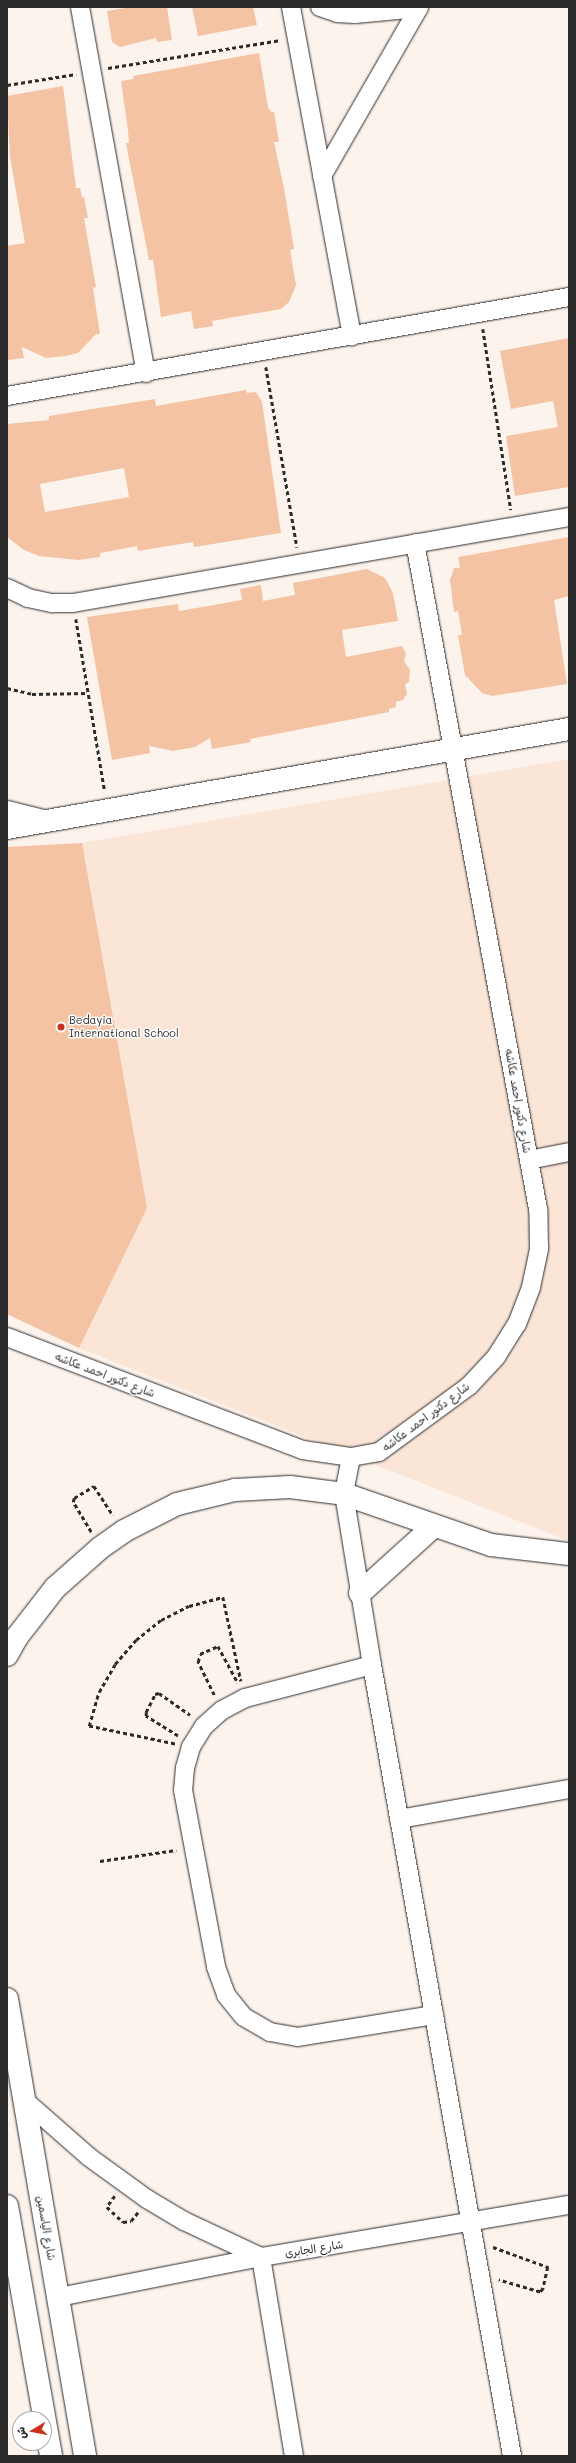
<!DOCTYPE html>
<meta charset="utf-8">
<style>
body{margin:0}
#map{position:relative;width:576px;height:2463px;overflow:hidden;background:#fdf3ed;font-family:Mali,"Playpen Sans Arabic",sans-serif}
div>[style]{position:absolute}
.built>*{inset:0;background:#fae5d7}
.building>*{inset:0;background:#f3c3a3}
.path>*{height:2.5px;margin-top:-1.25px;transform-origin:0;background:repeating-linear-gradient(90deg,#2b2b2b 0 4px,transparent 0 7px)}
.roads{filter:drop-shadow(0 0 1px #2b2b2b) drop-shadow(0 0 1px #2b2b2b)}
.street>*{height:18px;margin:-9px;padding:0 9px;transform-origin:9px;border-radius:9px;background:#fff}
.secondary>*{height:22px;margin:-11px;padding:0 11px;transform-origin:11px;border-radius:11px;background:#fff}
.dots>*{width:11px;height:11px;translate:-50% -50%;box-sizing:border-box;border:2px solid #fff;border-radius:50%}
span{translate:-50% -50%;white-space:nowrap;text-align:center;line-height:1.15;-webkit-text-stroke:3px #fff;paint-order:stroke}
.poi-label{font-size:11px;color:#2b2b2b}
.left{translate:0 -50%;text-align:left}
.street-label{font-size:11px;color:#2b2b2b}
.frame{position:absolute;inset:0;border:8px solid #2b2b2b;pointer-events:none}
.north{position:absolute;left:12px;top:2411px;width:40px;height:40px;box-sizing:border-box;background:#fff;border:1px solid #aaa;border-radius:50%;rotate:260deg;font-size:11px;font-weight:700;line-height:16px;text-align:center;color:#2b2b2b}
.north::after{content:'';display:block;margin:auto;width:14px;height:18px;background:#c8321e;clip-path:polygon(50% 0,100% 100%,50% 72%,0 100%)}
</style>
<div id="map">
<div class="built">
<div style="clip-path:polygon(569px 759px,569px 1541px,79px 1348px,7px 1314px,7px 856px)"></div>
</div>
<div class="building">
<div style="clip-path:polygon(132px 7px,167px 7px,172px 40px,157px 42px,156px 38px,120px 47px,112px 42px,107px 11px)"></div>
<div style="clip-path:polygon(192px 7px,253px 7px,257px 25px,198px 36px)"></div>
<div style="clip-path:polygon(259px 53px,268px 107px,271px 112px,274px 112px,279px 142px,274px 142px,284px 188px,294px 249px,290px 250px,296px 285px,289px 302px,281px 309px,212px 321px,213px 326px,194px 329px,191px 311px,161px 317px,153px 260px,149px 260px,130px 164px,126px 143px,129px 143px,128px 131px,121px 81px,134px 79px,133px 76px)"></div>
<div style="clip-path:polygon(63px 86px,76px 188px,80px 188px,82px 198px,84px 197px,88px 218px,84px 218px,96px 287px,93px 288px,100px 334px,96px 334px,78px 353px,66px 356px,46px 358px,22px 347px,24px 358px,7px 360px,7px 246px,25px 243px,10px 157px,7px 96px)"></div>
<div style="clip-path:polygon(569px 338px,569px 487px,515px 496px,506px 436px,558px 427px,553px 401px,511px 409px,500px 351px)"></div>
<div style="clip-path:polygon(evenodd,246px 390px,247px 393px,256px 392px,262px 402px,281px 533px,194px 547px,193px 542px,138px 551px,137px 546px,100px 553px,100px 557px,78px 560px,39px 556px,24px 550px,7px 537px,7px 424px,49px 420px,49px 416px,155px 399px,156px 406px,246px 390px,124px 468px,129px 497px,45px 512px,40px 484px,124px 468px)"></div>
<div style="clip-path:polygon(569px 537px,569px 596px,554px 600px,567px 684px,492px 696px,482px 693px,465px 675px,458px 635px,462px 635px,458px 611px,454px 612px,450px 580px,454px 568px,460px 568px,458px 557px)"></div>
<div style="clip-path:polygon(367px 569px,385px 578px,393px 593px,398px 621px,342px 630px,346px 657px,402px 646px,406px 654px,404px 661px,410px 670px,409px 682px,405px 684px,407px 694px,403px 700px,396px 702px,396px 707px,389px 709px,389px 712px,250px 739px,251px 742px,212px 749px,210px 738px,195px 747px,173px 751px,149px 746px,150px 753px,112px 760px,87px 617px,178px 604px,179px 611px,242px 600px,240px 589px,261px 585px,263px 601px,295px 595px,293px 583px)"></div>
<div style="clip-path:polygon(82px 843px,147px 1208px,79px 1348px,7px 1314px,7px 847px)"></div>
</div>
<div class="path">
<div style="left:108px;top:68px;width:175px;rotate:-9.2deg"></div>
<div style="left:7px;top:85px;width:70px;rotate:-9.1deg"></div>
<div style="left:483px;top:329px;width:183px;rotate:81.2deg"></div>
<div style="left:266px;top:367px;width:183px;rotate:80.2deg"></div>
<div style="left:76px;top:619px;width:175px;rotate:80.5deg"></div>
<div style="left:7px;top:688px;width:26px;rotate:13deg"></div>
<div style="left:32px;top:694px;width:56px;rotate:-1deg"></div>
<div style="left:91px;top:1532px;width:35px;rotate:-121deg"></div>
<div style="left:73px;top:1502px;width:4px;rotate:-76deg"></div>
<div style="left:74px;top:1498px;width:23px;rotate:-31deg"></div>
<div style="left:94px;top:1486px;width:35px;rotate:57deg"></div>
<div style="left:214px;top:1695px;width:37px;rotate:-116deg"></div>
<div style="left:198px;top:1662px;width:8px;rotate:-76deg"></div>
<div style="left:200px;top:1654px;width:20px;rotate:-24deg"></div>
<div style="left:218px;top:1646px;width:42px;rotate:61.6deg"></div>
<div style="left:178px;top:1736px;width:38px;rotate:-148deg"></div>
<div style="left:146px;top:1716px;width:4px;rotate:-90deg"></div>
<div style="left:146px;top:1712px;width:20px;rotate:-63deg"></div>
<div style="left:155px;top:1694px;width:4px;rotate:-14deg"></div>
<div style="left:159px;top:1693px;width:38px;rotate:35deg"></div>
<div style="left:175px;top:1744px;width:88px;rotate:-168.2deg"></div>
<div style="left:89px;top:1726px;width:35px;rotate:-74deg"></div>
<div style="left:99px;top:1692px;width:32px;rotate:-60deg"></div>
<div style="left:115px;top:1664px;width:32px;rotate:-49deg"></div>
<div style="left:136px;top:1640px;width:32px;rotate:-39deg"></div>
<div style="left:161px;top:1620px;width:31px;rotate:-27deg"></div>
<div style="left:189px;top:1606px;width:35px;rotate:-15deg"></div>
<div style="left:223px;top:1597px;width:86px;rotate:77.9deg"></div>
<div style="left:100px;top:1861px;width:77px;rotate:-8.2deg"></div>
<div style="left:115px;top:2196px;width:14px;rotate:126deg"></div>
<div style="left:107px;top:2207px;width:22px;rotate:43deg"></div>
<div style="left:123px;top:2222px;width:8px;rotate:-7deg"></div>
<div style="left:131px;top:2221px;width:11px;rotate:-52deg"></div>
<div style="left:493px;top:2247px;width:59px;rotate:20deg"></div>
<div style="left:548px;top:2267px;width:23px;rotate:103deg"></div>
<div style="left:543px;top:2289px;width:4px;rotate:135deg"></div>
<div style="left:540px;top:2292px;width:43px;rotate:-163.7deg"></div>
</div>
<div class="roads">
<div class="street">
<div style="left:80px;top:7px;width:372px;rotate:79.8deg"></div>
<div style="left:291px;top:7px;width:335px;rotate:79.5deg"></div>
<div style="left:320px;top:7px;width:18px;rotate:19deg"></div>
<div style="left:337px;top:13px;width:18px;rotate:3deg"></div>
<div style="left:355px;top:14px;width:64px;rotate:-5.4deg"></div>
<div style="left:322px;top:176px;width:195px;rotate:-60.1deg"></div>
<div style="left:7px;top:396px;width:571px;rotate:-9.99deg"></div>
<div style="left:7px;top:588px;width:23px;rotate:25deg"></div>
<div style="left:28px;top:598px;width:25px;rotate:12deg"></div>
<div style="left:52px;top:603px;width:21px"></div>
<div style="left:73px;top:603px;width:503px;rotate:-9.84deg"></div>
<div style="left:7px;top:810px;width:41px;rotate:14deg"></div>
<div style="left:529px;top:1160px;width:41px;rotate:-11.3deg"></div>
<div style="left:7px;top:1337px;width:317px;rotate:20.9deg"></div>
<div style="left:303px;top:1450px;width:49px;rotate:8.3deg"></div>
<div style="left:351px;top:1457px;width:28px;rotate:-10deg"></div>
<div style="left:379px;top:1452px;width:112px;rotate:-36.3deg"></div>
<div style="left:469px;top:1386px;width:40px;rotate:-47deg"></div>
<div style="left:496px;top:1357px;width:39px;rotate:-58deg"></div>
<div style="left:517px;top:1324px;width:40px;rotate:-69deg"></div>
<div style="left:531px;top:1287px;width:40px;rotate:-78deg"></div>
<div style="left:539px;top:1248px;width:39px;rotate:-91deg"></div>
<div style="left:538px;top:1209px;width:677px;rotate:-100.46deg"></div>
<div style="left:351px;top:1457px;width:38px;rotate:101deg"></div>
<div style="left:344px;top:1494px;width:173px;rotate:80.7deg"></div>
<div style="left:372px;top:1665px;width:803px;rotate:79.96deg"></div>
<div style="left:372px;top:1665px;width:131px;rotate:165.4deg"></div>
<div style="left:245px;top:1698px;width:26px;rotate:152deg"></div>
<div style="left:222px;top:1710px;width:24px;rotate:138deg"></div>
<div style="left:204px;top:1726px;width:25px;rotate:122deg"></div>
<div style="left:191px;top:1747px;width:22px;rotate:106deg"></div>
<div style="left:185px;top:1768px;width:22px;rotate:95deg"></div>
<div style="left:183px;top:1790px;width:180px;rotate:79.4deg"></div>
<div style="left:216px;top:1967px;width:30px;rotate:70deg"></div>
<div style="left:226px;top:1995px;width:28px;rotate:51deg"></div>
<div style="left:244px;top:2017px;width:30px;rotate:30deg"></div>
<div style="left:270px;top:2032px;width:28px;rotate:10deg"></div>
<div style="left:298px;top:2037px;width:138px;rotate:-9.2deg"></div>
<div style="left:399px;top:1819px;width:173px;rotate:-10deg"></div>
<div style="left:23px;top:2099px;width:88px;rotate:41.3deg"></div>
<div style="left:89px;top:2157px;width:72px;rotate:35.9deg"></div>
<div style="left:147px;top:2199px;width:43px;rotate:30.7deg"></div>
<div style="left:184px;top:2221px;width:85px;rotate:25.1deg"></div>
<div style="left:261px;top:2257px;width:202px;rotate:80.6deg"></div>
<div style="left:59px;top:2297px;width:206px;rotate:-11.2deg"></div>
<div style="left:261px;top:2257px;width:312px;rotate:-9.6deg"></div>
</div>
<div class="secondary">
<div style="left:7px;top:828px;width:571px;rotate:-9.99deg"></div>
<div style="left:360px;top:1593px;width:100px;rotate:-42.2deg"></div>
<div style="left:7px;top:1655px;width:21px;rotate:-61deg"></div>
<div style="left:17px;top:1637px;width:62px;rotate:-52.2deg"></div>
<div style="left:55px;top:1588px;width:60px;rotate:-41.6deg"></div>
<div style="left:100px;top:1548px;width:29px;rotate:-35deg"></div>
<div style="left:124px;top:1531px;width:59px;rotate:-27deg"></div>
<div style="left:177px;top:1504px;width:60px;rotate:-13.6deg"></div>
<div style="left:235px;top:1490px;width:55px;rotate:-3.1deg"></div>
<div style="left:290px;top:1487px;width:54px;rotate:7.4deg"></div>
<div style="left:344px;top:1494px;width:156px;rotate:19.1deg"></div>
<div style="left:491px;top:1545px;width:79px;rotate:6.6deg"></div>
<div style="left:7px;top:1999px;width:464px;rotate:80.3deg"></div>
<div style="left:7px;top:2206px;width:254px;rotate:80deg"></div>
</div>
</div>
<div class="dots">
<div style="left:61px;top:1027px;background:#c8321e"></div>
</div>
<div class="poi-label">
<span class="left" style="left:69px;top:1027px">Bedayia<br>International School</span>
</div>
<div class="street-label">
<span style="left:518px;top:1101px;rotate:80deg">شارع دكتور احمد عكاشه</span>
<span style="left:105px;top:1375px;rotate:21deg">شارع دكتور احمد عكاشه</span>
<span style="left:426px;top:1417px;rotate:-37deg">شارع دكتور احمد عكاشه</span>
<span style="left:46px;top:2228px;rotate:80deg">شارع الياسمين</span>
<span style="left:314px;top:2249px;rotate:-9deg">شارع الجابرى</span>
</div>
<div class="frame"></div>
<div class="north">ش</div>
</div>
